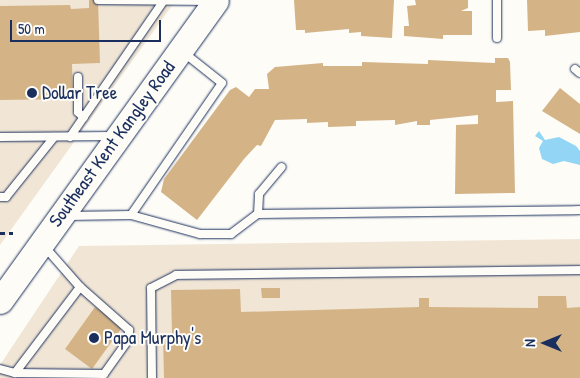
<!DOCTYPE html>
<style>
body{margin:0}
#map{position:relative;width:580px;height:378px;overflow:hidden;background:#fdfcf7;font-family:"Patrick Hand",sans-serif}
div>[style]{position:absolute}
.built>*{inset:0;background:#f1e6d5}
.water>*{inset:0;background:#93d5f5}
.building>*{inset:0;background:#d4b487}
.path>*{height:3px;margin-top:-1.5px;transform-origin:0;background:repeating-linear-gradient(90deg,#1b2f5e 0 5px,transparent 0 9px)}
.roads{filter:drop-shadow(0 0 1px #1b2f5e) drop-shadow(0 0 1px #1b2f5e)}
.lane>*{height:8px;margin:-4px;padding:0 4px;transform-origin:4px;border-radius:4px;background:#fdfcf7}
.primary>*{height:25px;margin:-12.5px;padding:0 12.5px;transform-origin:12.5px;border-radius:12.5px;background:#fdfcf7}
.dots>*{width:14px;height:14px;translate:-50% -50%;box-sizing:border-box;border:2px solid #fdfcf7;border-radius:50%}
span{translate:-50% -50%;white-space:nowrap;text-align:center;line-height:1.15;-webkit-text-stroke:4px #fdfcf7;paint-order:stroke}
.poi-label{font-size:19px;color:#1b2f5e}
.left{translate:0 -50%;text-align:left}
.street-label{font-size:19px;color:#1b2f5e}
.north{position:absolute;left:520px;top:318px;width:50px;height:50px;-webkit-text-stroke:4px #fdfcf7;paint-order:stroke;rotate:270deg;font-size:14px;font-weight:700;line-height:20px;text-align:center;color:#1b2f5e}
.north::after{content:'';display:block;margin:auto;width:18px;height:22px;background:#1b2f5e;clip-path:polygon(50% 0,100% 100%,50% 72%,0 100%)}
.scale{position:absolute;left:10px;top:20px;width:151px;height:22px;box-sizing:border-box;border:2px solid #1b2f5e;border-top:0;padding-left:6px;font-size:15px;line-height:18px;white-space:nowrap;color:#1b2f5e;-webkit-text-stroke:4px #fdfcf7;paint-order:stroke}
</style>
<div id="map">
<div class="built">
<div style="clip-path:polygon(0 0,176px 0,0 245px)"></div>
<div style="clip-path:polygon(580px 239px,580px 378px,0 378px,0 365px,79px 246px)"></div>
</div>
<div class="water">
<div style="clip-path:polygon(539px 131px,545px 140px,559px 137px,576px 146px,580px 151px,580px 165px,564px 161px,553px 164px,542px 159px,539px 148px,543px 141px,535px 136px)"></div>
</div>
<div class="building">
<div style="clip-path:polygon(89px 0,98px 0,100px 63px,72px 64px,73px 99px,0 100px,0 6px,70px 5px,71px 9px,89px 8px)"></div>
<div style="clip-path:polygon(294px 0,394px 0,392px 38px,361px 36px,361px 32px,349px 33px,349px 29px,305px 33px,305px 30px,296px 30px)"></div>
<div style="clip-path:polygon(415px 0,468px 0,468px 8px,461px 11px,472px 11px,472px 35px,443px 35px,443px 39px,404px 36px,404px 26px,409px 26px,407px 6px,416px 5px)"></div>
<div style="clip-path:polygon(527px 0,580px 0,580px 32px,545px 36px,545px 30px,528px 31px)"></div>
<div style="clip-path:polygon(495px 58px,508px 58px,510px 62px,511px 90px,496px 90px,496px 102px,513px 101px,515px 193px,455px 194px,456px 125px,478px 124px,478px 115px,430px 120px,430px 125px,417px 125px,417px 121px,395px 125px,395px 120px,356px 121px,356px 126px,328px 127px,328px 122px,307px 123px,307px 119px,275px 120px,261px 146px,257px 145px,244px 159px,197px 220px,161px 192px,164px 179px,230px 90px,236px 87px,249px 97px,255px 89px,269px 89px,267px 74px,275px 67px,323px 63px,323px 66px,362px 66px,362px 62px,428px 64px,428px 60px,495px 63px)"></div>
<div style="clip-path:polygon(560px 88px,580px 104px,580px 134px,542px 111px)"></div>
<div style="clip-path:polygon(261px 288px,280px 288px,280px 298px,262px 298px)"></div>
<div style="clip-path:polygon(240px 289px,241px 312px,419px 307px,419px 298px,429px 298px,429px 307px,538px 308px,538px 296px,566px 296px,567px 308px,580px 307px,580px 378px,164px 378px,163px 337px,172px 336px,171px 290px)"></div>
<div style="clip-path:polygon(95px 307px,123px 326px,92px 369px,65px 349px)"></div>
</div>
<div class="path">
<div style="left:0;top:233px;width:13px"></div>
</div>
<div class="roads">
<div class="lane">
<div style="left:98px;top:0;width:110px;rotate:0.5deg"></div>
<div style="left:497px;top:38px;width:38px;rotate:-90deg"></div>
<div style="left:575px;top:69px;width:6px;rotate:39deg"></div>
<div style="left:78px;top:77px;width:35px;rotate:90deg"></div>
<div style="left:78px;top:112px;width:8px;rotate:45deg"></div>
<div style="left:0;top:137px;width:113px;rotate:-0.5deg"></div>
<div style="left:70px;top:137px;width:166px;rotate:-55.5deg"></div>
<div style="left:0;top:197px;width:6px"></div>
<div style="left:6px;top:197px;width:77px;rotate:-51.3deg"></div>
<div style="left:258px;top:214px;width:20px;rotate:-87deg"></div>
<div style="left:259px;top:194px;width:35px;rotate:-50deg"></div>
<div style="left:131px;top:215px;width:160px;rotate:-55.4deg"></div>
<div style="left:222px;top:83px;width:50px;rotate:-141.5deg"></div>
<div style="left:68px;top:216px;width:63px;rotate:-0.9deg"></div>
<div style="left:131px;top:215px;width:72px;rotate:15.4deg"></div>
<div style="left:200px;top:234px;width:31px"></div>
<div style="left:231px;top:234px;width:34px;rotate:-37deg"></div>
<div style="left:258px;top:214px;width:322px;rotate:-0.7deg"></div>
<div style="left:0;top:369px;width:16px;rotate:15deg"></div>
<div style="left:15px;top:373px;width:108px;rotate:-52.9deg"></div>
<div style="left:80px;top:287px;width:55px;rotate:-131.3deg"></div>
<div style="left:15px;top:373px;width:89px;rotate:0.6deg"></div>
<div style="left:104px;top:374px;width:43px;rotate:-54.5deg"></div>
<div style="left:129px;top:339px;width:9px;rotate:-90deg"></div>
<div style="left:129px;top:330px;width:65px;rotate:-138.7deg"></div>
<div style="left:152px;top:378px;width:90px;rotate:-90.6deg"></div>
<div style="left:151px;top:288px;width:28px;rotate:-27deg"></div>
<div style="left:176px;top:275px;width:404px;rotate:-0.7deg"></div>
</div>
<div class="primary">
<div style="left:0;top:301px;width:370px;rotate:-54.3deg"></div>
</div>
</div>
<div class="dots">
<div style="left:32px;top:93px;background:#1b2f5e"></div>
<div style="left:94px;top:338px;background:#1b2f5e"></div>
</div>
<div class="poi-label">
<span class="left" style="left:42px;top:93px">Dollar Tree</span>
<span class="left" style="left:104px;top:338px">Papa Murphy's</span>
</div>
<div class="street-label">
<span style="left:112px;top:144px;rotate:-54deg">Southeast Kent Kangley Road</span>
</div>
<div class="north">N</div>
<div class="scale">50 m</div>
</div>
